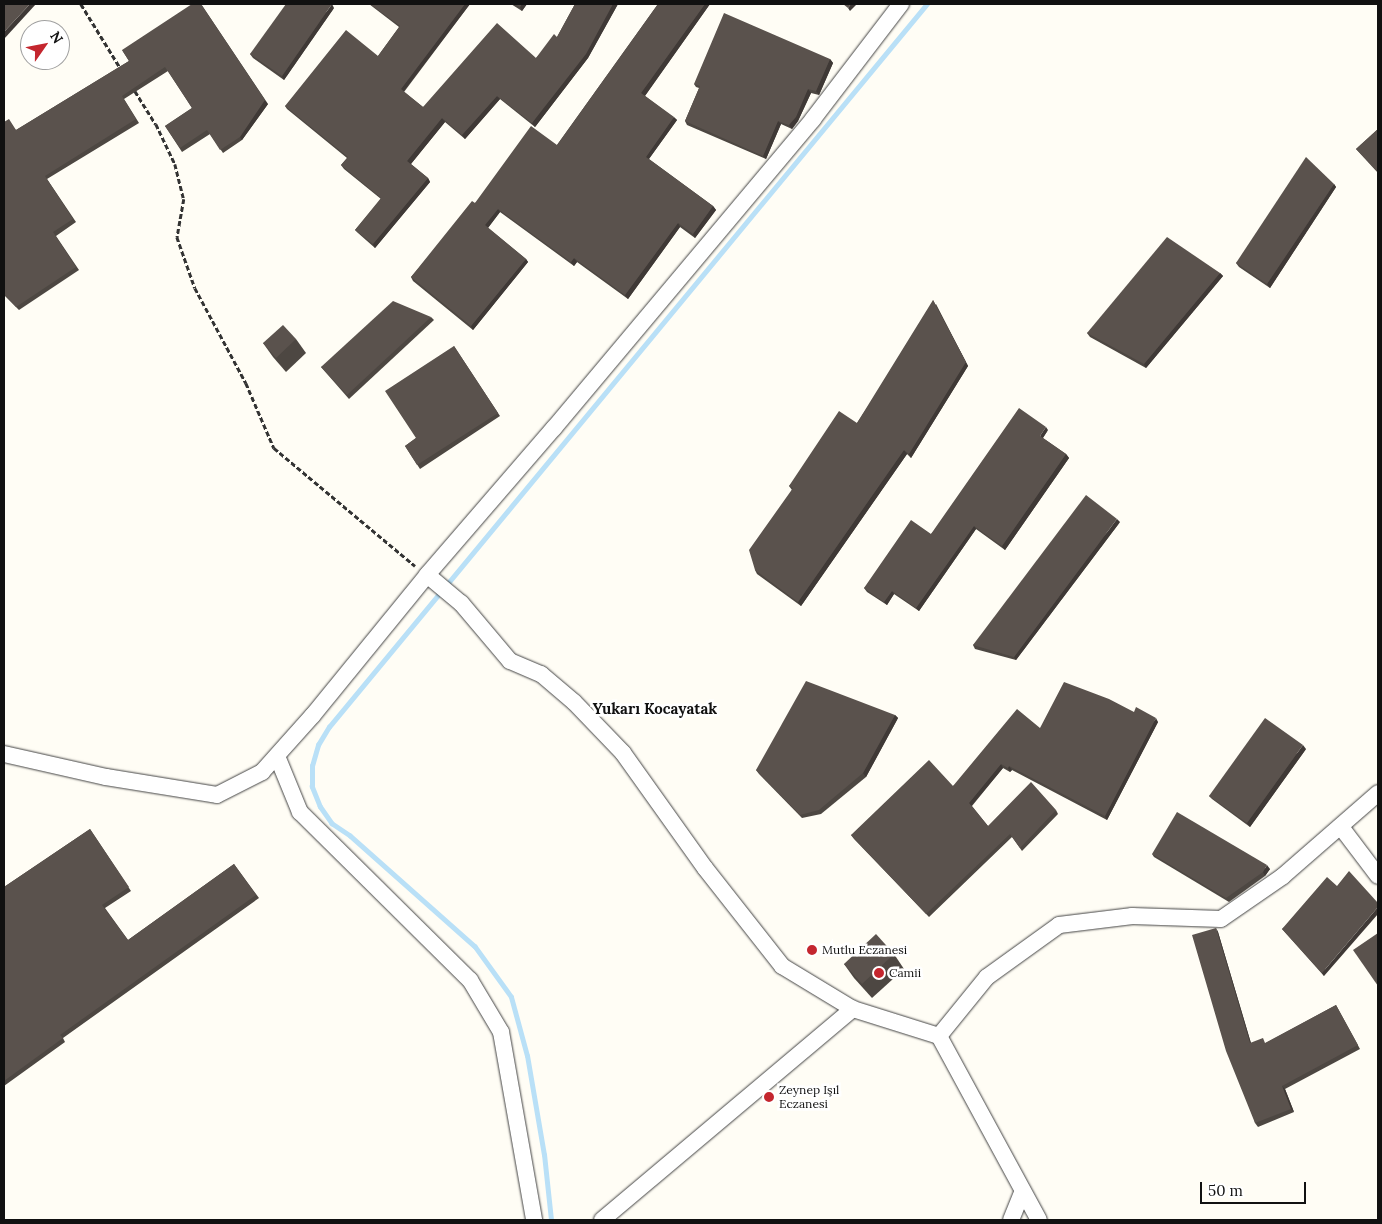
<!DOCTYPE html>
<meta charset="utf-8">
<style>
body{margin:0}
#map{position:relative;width:1382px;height:1224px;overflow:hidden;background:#fffdf5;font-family:Lora,serif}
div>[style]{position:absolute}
.stream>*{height:4.5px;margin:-2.25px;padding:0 2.25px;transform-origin:2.25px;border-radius:2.25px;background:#b9e0f7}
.path>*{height:2.5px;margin-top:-1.25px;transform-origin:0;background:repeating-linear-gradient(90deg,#333 0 5px,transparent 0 7.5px)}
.roads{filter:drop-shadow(0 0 1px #444) drop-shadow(0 0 1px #444)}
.minor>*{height:16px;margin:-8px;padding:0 8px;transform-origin:8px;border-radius:8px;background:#fff}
.wall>*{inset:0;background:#4d4742}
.shaded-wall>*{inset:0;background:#3f3936}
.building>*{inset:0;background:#5a524d}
.dots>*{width:14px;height:14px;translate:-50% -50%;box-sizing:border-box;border:2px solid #fff;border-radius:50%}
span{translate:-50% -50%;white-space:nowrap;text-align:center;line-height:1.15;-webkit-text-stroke:5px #fff;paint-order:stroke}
.poi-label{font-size:12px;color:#111}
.left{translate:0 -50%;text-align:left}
.quarter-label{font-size:15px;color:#111;font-weight:700}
.frame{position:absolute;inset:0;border:5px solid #111;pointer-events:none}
.north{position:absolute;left:20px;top:20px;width:50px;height:50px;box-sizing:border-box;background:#fff;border:1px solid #a0a0a0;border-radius:50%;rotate:57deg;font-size:14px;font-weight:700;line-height:20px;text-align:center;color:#111}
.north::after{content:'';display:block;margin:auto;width:18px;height:22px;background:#c4262e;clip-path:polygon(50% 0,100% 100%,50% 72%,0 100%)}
.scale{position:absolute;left:1200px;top:1182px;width:106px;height:22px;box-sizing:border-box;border:2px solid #111;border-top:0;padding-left:6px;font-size:15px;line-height:18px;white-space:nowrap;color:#111;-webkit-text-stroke:4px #fff;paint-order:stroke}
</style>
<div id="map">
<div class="stream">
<div style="left:551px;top:1220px;width:65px;rotate:-96.1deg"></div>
<div style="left:544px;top:1155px;width:100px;rotate:-99.7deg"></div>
<div style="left:527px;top:1056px;width:61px;rotate:-105.2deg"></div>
<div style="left:511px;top:997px;width:62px;rotate:-125.8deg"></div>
<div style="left:475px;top:947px;width:167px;rotate:-138.4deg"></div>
<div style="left:350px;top:836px;width:22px;rotate:-146deg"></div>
<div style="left:332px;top:824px;width:21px;rotate:-125deg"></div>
<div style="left:320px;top:807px;width:22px;rotate:-112deg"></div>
<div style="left:312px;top:787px;width:21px;rotate:-90deg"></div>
<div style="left:312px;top:766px;width:22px;rotate:-74deg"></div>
<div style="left:318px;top:745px;width:21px;rotate:-59deg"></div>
<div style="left:329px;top:727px;width:938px;rotate:-50.41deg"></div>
</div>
<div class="path">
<div style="left:81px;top:4px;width:76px;rotate:58.4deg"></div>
<div style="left:135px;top:91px;width:39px;rotate:58deg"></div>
<div style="left:156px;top:124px;width:44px;rotate:64.6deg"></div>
<div style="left:175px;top:164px;width:36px;rotate:76deg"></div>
<div style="left:184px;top:199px;width:39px;rotate:100deg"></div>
<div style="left:177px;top:237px;width:54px;rotate:70.6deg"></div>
<div style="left:195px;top:288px;width:108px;rotate:61.8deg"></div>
<div style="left:246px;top:383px;width:71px;rotate:66.7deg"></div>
<div style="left:274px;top:448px;width:184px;rotate:39.9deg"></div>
</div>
<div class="roads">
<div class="minor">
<div style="left:432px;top:579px;width:38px;rotate:40deg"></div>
<div style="left:461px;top:603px;width:76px;rotate:49.8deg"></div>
<div style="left:510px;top:661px;width:34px;rotate:23deg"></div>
<div style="left:541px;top:674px;width:43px;rotate:40.3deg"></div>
<div style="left:574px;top:702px;width:71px;rotate:46.1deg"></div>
<div style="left:623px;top:753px;width:141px;rotate:54.5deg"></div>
<div style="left:705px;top:868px;width:125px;rotate:51.8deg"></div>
<div style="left:782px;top:966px;width:83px;rotate:31.2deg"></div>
<div style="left:853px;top:1009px;width:90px;rotate:17.4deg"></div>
<div style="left:939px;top:1036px;width:209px;rotate:61.5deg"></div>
<div style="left:4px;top:754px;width:105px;rotate:12.7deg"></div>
<div style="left:106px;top:777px;width:112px;rotate:9.2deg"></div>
<div style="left:217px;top:795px;width:51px;rotate:-27.1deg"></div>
<div style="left:262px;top:772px;width:76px;rotate:-48.2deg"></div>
<div style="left:313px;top:715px;width:181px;rotate:-50.8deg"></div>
<div style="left:427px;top:575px;width:194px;rotate:-49.2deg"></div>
<div style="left:554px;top:428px;width:403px;rotate:-50deg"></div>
<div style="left:813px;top:119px;width:145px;rotate:-52.6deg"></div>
<div style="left:277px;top:756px;width:61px;rotate:67.7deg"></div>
<div style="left:300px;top:812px;width:239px;rotate:44.7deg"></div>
<div style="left:470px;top:980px;width:61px;rotate:59.2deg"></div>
<div style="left:501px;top:1032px;width:191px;rotate:80deg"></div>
<div style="left:1341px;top:827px;width:61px;rotate:52.9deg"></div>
<div style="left:939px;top:1036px;width:76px;rotate:-50.9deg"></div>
<div style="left:987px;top:977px;width:89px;rotate:-35.8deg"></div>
<div style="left:1059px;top:925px;width:74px;rotate:-7deg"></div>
<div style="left:1132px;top:916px;width:89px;rotate:1.9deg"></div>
<div style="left:1221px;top:919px;width:75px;rotate:-34.7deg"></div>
<div style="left:1283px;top:876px;width:126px;rotate:-41.1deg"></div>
<div style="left:602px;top:1220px;width:328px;rotate:-40.1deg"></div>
<div style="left:1011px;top:1220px;width:31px;rotate:-68deg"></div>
</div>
</div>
<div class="wall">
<div style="clip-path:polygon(369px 4px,470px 4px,404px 92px,423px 107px,536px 58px,557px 37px,575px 4px,618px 4px,588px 58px,535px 127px,500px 99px,465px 139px,445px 122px,411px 164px,428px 178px,430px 182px,375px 248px,358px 233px,355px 230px,381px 199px,344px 169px,341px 165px,347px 158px,287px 109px,285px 106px,378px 56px,399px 27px)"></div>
<div style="clip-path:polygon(511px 4px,527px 4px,522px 11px)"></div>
<div style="clip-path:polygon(658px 4px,710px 4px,645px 96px,677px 120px,649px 159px,713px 206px,716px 210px,695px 238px,680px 227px,628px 299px,577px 262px,574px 266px,500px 212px,488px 228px,526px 259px,528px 262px,473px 330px,413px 281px,411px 277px,475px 203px,557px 145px)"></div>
<div style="clip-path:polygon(334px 8px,284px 80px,253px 58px,250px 54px)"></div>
<div style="clip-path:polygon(122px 50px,268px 104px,242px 140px,223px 153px,210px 134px,182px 152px,165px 126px,192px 108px,168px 71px,124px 99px,139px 123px,47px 179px,76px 222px,56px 236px,79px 270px,19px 310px,4px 295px,4px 122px,16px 130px,129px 61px)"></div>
<div style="clip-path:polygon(830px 59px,833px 63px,819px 95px,811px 93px,798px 121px,792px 129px,781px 124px,766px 159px,687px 125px,685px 121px,699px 88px,696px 87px,694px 84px)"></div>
<div style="clip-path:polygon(1378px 129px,1378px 173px,1356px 149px)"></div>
<div style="clip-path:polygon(1334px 184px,1336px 187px,1270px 288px,1239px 267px,1236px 263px)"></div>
<div style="clip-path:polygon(1220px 273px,1223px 276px,1146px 368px,1090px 337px,1087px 333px)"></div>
<div style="clip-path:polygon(936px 304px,968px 366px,911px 458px,907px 454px,801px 606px,757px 574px,755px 570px,792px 490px,789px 486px,857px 423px)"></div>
<div style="clip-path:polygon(431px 317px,434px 320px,349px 399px,321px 367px)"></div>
<div style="clip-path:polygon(296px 339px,306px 353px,286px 372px,273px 357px,263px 343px)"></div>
<div style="clip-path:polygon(454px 346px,500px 416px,420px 469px,405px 446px,416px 438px)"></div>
<div style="clip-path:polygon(1048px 430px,1043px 438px,1066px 454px,1069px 458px,1005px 550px,976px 529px,919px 611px,894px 594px,887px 605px,867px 592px,864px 588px,931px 534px)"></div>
<div style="clip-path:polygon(1120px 522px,1016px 660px,975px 649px,973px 645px)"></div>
<div style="clip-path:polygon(1134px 712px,1158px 722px,1107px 820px,1012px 770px,1010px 772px,1003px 768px,972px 806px,988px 826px,1056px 810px,1058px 814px,1022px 851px,1012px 837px,929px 917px,854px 839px,851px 835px,953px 786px,1040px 728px)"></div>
<div style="clip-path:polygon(895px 715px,898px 718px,866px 777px,821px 814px,802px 818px,759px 774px,756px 770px)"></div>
<div style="clip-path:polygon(1306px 749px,1250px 827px,1212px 799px,1209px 796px)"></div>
<div style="clip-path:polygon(90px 829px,131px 891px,105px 908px,128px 940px,234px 864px,259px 898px,63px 1038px,65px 1042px,4px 1086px,4px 887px)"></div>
<div style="clip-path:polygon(1152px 854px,1270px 869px,1265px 876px,1229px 902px,1154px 857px)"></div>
<div style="clip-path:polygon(1337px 886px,1324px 976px,1282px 929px)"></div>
<div style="clip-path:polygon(1216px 928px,1218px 932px,1251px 1043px,1266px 1043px,1336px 1005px,1360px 1049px,1285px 1089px,1294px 1112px,1258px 1127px,1255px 1123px)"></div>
<div style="clip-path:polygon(894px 954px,904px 969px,872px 998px,854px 978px,844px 964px)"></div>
</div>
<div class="shaded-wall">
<div style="clip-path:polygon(30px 4px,36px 4px,4px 39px,4px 32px)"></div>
<div style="clip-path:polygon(201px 4px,268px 104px,242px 140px,240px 137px)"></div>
<div style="clip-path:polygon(332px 4px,334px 8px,284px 80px,282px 76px)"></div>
<div style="clip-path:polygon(465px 4px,470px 4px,403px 92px,401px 89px)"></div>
<div style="clip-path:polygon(522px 4px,527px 4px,522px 11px,520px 7px)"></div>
<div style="clip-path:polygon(613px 4px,618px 4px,588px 58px,535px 127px,532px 123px)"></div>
<div style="clip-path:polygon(705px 4px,710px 4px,644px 97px,641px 93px)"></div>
<div style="clip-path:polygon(851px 4px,857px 4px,850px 11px,848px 8px)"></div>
<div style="clip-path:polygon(830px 59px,833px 63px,819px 95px,816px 91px)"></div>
<div style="clip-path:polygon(808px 89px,811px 93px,798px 121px,792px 129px,789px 125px)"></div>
<div style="clip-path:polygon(497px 96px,500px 99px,465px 139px,462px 135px)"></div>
<div style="clip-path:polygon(674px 117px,677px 120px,648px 160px,646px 157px)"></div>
<div style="clip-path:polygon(442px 118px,445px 122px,410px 165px,407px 161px)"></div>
<div style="clip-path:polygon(778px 121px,781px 124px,766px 159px,763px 156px)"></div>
<div style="clip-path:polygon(428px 178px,430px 182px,375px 248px,373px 244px)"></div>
<div style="clip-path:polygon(1334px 184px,1336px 187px,1270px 288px,1267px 284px)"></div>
<div style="clip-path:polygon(713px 206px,716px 210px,695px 238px,693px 234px)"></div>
<div style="clip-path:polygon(498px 209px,500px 212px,487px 229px,485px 225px)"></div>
<div style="clip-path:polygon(678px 223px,680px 227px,628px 299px,625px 295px)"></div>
<div style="clip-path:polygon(574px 258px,577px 262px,574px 266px,571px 262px)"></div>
<div style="clip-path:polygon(526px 259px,528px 262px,473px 330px,471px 326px)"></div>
<div style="clip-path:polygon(1220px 273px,1223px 276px,1146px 368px,1144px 364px)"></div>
<div style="clip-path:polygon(933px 300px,968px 366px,911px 458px,909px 454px)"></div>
<div style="clip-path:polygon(1046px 427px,1048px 430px,1042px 439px,1040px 436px)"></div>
<div style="clip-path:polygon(904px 450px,907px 454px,801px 606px,798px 602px)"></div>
<div style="clip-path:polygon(1066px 454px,1069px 458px,1005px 550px,1002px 546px)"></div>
<div style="clip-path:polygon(1117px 519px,1120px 522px,1016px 660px,1014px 657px)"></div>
<div style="clip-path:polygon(974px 526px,976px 529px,919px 611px,916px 608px)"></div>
<div style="clip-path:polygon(892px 591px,894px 594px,887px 605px,884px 602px)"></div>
<div style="clip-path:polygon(895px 715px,898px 718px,866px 777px,863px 773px)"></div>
<div style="clip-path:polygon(1156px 718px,1158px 722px,1107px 820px,1105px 816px)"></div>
<div style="clip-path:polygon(1303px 745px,1306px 749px,1250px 827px,1247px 823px)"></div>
<div style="clip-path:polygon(1001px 764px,1003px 768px,971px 806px,969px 803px)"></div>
<div style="clip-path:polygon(1009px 766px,1012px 770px,1010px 772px,1008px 768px)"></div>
<div style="clip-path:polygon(1267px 865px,1270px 869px,1265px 876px,1263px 872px)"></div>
<div style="clip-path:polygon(1378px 907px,1378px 914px,1324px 976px,1322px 973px)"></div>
<div style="clip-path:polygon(1216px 928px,1218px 932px,1252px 1047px,1250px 1043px)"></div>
<div style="clip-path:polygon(1282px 1086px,1285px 1089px,1294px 1112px,1291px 1109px)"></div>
</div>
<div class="building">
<div style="clip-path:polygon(4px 4px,30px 4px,4px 32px)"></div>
<div style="clip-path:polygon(192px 4px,201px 4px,265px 100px,240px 137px,220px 150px,207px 130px,180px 148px,165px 126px,192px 108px,165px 67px,122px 96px,136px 119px,45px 176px,73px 219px,53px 232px,76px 267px,16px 307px,4px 294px,4px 122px,9px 119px,16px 130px,129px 61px,122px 50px)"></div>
<div style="clip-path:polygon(286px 4px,332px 4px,282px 76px,250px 54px)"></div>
<div style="clip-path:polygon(370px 4px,465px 4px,401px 89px,423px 107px,497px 23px,536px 58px,554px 34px,557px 37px,575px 4px,613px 4px,586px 54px,532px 123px,497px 96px,462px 135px,442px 118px,407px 161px,428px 178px,373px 244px,355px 230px,381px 198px,341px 165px,348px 157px,285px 106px,346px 30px,378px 56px,400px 26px)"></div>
<div style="clip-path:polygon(514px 4px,522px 4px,520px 7px)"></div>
<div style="clip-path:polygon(658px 4px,705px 4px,641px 93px,674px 117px,646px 157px,713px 206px,693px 234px,678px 223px,625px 295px,574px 258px,571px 262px,498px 209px,485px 225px,526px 259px,471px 326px,411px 277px,472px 201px,475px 203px,531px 126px,557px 145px)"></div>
<div style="clip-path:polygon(843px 4px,851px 4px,848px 8px)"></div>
<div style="clip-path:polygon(724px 13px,830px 59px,816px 91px,808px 89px,796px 117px,789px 125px,778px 121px,763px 156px,685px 121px,700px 86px,694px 84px)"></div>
<div style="clip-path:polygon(1378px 129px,1378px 172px,1356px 149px)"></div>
<div style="clip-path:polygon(1306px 157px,1334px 184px,1267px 284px,1236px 263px)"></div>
<div style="clip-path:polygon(1167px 237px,1220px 273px,1144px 364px,1087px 333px)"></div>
<div style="clip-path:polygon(933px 300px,966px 362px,909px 454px,904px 450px,798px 602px,755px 570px,749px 550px,793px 488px,789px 486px,839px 411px,857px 423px)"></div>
<div style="clip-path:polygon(393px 301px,431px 317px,347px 395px,321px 367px)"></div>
<div style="clip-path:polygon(283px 325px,296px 339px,276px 358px,263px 343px)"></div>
<div style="clip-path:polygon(454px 346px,498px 413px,417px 465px,405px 446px,416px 438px,385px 391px)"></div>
<div style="clip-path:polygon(1019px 408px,1046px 427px,1040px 436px,1066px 454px,1002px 546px,974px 526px,916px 608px,892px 591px,884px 602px,864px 588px,911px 520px,931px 534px)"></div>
<div style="clip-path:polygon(1086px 495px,1117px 519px,1014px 657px,973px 645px)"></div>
<div style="clip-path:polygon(806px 681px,895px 715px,863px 773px,819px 810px,800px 815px,756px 770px)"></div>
<div style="clip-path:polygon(1064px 682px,1109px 699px,1134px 712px,1136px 707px,1156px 718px,1105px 816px,1009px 766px,1008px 768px,1001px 764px,969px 803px,988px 826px,1031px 782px,1056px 810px,1020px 848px,1010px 834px,926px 914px,851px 835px,929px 760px,953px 786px,1017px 709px,1040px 728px)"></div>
<div style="clip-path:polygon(1265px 718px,1303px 745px,1247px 823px,1209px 796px)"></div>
<div style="clip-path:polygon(1177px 812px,1267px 865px,1263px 872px,1226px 898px,1152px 854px)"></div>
<div style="clip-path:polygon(90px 829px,129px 887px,102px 905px,128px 940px,234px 864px,256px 895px,60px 1035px,63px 1038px,4px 1081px,4px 887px)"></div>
<div style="clip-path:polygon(1349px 871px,1378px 903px,1378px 907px,1322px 973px,1282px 929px,1327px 877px,1337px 886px)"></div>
<div style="clip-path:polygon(1216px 928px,1250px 1043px,1263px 1038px,1265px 1043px,1336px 1005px,1358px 1045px,1282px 1086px,1291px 1109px,1255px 1123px,1226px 1051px,1192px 935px)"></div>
<div style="clip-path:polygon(1378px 933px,1378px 986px,1353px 950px)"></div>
<div style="clip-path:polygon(876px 934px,894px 954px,862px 984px,844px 964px)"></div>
</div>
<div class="dots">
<div style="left:812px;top:950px;background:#c4262e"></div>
<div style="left:879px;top:973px;background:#c4262e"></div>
<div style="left:769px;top:1097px;background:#c4262e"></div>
</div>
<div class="poi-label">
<span class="left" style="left:822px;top:950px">Mutlu Eczanesi</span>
<span class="left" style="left:889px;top:973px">Camii</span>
<span class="left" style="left:779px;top:1097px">Zeynep Işıl<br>Eczanesi</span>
</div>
<div class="quarter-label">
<span style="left:655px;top:709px">Yukarı Kocayatak</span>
</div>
<div class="frame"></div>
<div class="north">N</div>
<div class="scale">50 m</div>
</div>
